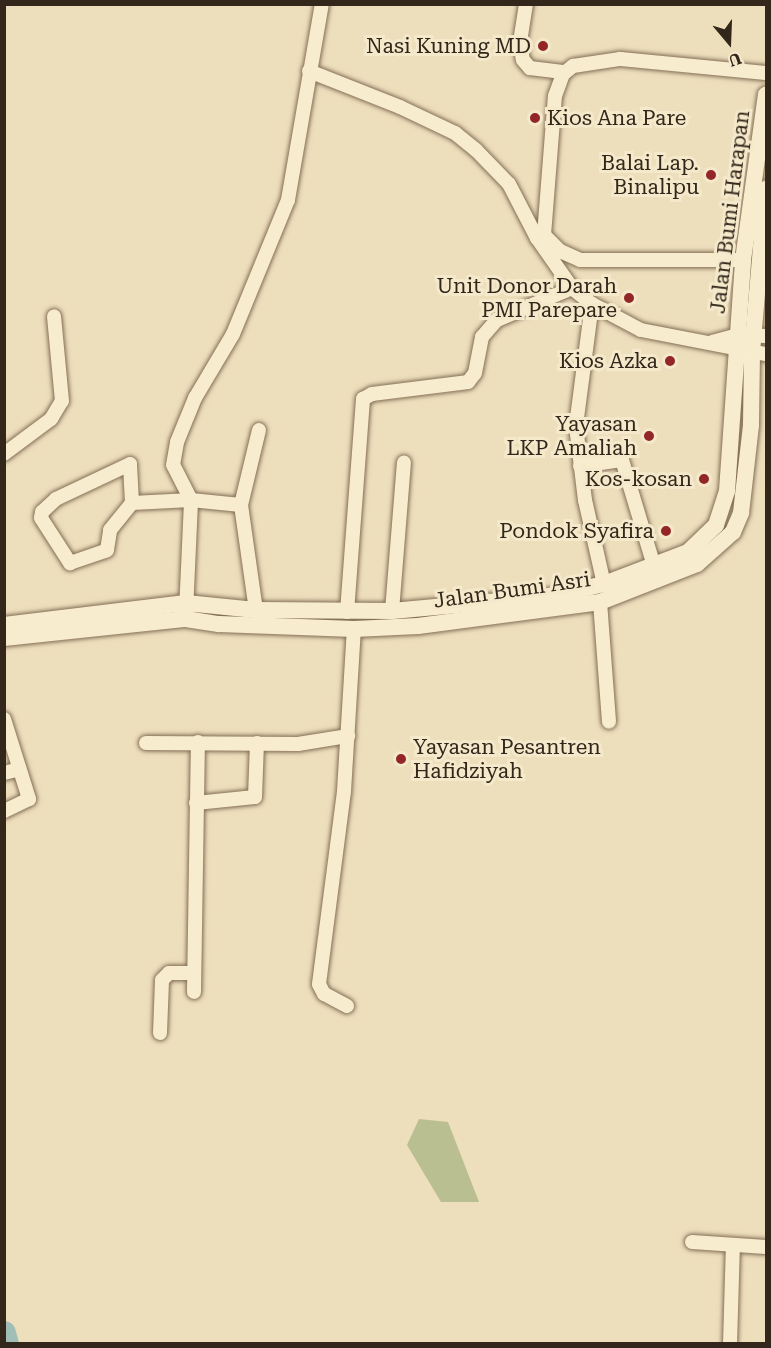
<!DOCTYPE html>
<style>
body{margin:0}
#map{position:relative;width:771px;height:1348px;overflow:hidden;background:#eddebc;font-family:"Roboto Serif",serif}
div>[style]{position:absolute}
.cemetery>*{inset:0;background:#b9bf90}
.river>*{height:24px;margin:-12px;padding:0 12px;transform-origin:12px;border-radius:12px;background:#a0beb5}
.roads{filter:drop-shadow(0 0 2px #846f56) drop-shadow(0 0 2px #846f56)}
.minor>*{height:14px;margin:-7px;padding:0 7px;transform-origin:7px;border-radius:7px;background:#f8eccf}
.tertiary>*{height:16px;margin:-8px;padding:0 8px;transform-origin:8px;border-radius:8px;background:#f8eccf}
.dots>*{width:16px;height:16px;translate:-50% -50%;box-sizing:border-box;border:3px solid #f5e9cb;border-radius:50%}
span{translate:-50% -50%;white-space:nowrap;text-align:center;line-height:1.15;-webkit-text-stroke:6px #f5e9cb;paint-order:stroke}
.poi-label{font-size:21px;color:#33271b}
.right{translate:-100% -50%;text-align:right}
.left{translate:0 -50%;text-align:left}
.street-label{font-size:21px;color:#33271b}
.frame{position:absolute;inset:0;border:6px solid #33271b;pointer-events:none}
.north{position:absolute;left:699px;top:12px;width:60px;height:60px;-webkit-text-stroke:4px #f5e9cb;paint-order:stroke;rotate:161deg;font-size:16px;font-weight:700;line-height:24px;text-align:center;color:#33271b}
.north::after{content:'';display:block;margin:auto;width:21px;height:27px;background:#33271b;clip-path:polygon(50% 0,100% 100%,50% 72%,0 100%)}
</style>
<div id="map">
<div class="cemetery">
<div style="clip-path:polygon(419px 1119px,448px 1122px,479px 1202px,441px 1202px,407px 1145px)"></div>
</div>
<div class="river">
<div style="left:4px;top:1333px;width:11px;rotate:75deg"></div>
</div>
<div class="roads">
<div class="minor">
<div style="left:526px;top:4px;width:38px;rotate:99deg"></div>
<div style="left:520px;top:42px;width:18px;rotate:81deg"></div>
<div style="left:523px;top:60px;width:11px;rotate:49deg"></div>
<div style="left:530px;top:68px;width:35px;rotate:7deg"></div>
<div style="left:309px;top:71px;width:98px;rotate:21.6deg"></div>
<div style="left:400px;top:107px;width:61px;rotate:25.3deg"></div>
<div style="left:455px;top:133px;width:27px;rotate:39deg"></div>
<div style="left:476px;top:150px;width:47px;rotate:45.9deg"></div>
<div style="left:509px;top:184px;width:61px;rotate:62.6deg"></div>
<div style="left:537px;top:238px;width:61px;rotate:55deg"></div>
<div style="left:572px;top:288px;width:26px;rotate:39deg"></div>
<div style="left:592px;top:304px;width:55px;rotate:28deg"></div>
<div style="left:641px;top:330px;width:127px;rotate:10.9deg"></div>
<div style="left:544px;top:235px;width:23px;rotate:45deg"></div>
<div style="left:560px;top:251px;width:22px;rotate:24deg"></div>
<div style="left:580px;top:260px;width:163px"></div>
<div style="left:537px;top:238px;width:8px;rotate:-23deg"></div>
<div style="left:544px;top:235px;width:139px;rotate:-85.5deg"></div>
<div style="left:555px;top:96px;width:23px;rotate:-70deg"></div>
<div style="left:563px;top:74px;width:13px;rotate:-39deg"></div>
<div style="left:573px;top:66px;width:48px;rotate:-8.5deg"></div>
<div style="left:620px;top:59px;width:147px;rotate:5.5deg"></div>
<div style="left:592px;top:304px;width:123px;rotate:97.5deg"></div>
<div style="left:576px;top:426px;width:75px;rotate:83.1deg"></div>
<div style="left:585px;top:500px;width:86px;rotate:77.3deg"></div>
<div style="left:712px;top:342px;width:27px;rotate:-15deg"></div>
<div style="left:738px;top:335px;width:28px;rotate:2deg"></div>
<div style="left:4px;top:454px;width:59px;rotate:-36.7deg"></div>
<div style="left:51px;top:419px;width:21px;rotate:-59deg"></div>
<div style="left:62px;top:401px;width:85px;rotate:-95.4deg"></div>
<div style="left:580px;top:466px;width:42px;rotate:-8.1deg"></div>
<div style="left:622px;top:460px;width:111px;rotate:73.2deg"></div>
<div style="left:132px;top:503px;width:39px;rotate:-93deg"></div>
<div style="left:130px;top:464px;width:82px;rotate:154.7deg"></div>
<div style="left:56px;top:499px;width:19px;rotate:137deg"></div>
<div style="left:42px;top:512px;width:6px;rotate:99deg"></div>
<div style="left:41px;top:518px;width:54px;rotate:57.2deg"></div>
<div style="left:70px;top:563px;width:39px;rotate:-19deg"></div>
<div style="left:107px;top:550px;width:20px;rotate:-81deg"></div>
<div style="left:110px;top:530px;width:35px;rotate:-51deg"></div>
<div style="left:132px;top:503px;width:59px;rotate:-2.9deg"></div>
<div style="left:191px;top:500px;width:50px;rotate:5.7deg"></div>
<div style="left:241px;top:505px;width:77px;rotate:-76.5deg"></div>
<div style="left:241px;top:505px;width:106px;rotate:81.9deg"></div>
<div style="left:600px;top:602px;width:120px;rotate:85.7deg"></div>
<div style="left:392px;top:611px;width:149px;rotate:-85.4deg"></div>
<div style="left:186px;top:612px;width:112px;rotate:-87.4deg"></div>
<div style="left:191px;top:500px;width:39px;rotate:-117deg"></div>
<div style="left:173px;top:465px;width:23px;rotate:-80deg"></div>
<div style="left:177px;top:442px;width:48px;rotate:-67.8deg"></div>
<div style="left:195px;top:398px;width:74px;rotate:-59.3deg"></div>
<div style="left:233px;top:334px;width:145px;rotate:-67.7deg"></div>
<div style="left:288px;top:200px;width:199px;rotate:-80.2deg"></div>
<div style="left:347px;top:612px;width:214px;rotate:-85.7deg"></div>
<div style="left:363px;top:399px;width:10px;rotate:-29deg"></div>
<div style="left:372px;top:394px;width:97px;rotate:-7.1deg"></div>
<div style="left:468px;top:382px;width:11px;rotate:-52deg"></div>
<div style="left:475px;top:373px;width:37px;rotate:-79deg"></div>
<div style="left:482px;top:337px;width:23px;rotate:-49deg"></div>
<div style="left:497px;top:320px;width:82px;rotate:-23.1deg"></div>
<div style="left:4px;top:719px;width:84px;rotate:72.6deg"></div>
<div style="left:29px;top:799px;width:28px;rotate:154deg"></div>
<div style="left:146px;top:743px;width:152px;rotate:0.4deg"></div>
<div style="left:298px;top:744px;width:51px;rotate:-9.1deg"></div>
<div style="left:4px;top:773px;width:16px;rotate:-14deg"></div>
<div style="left:196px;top:803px;width:59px;rotate:-5.8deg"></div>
<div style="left:255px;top:797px;width:54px;rotate:-87.9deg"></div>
<div style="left:194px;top:992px;width:250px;rotate:-89.1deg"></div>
<div style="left:347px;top:1006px;width:26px;rotate:-152deg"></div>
<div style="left:324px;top:994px;width:11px;rotate:-117deg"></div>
<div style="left:319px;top:984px;width:195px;rotate:-82.6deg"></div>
<div style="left:344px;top:791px;width:162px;rotate:-86.5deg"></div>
<div style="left:160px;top:1033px;width:53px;rotate:-87.8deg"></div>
<div style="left:162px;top:980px;width:10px;rotate:-45deg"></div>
<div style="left:169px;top:973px;width:25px"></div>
<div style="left:692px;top:1242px;width:74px;rotate:3.9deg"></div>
<div style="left:730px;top:1344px;width:99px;rotate:-88.3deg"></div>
</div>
<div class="tertiary">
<div style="left:4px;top:625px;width:183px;rotate:-6.9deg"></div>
<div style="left:186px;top:603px;width:70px;rotate:5.7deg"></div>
<div style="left:256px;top:610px;width:136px;rotate:0.4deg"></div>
<div style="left:392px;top:611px;width:163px;rotate:-5.3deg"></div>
<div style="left:554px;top:596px;width:51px;rotate:-13.5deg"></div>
<div style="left:604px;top:584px;width:90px;rotate:-20.9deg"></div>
<div style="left:688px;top:552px;width:39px;rotate:-44deg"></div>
<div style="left:716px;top:525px;width:36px;rotate:-72deg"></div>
<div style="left:727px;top:491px;width:232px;rotate:-86deg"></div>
<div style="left:743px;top:260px;width:167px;rotate:-82.1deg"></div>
<div style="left:4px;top:638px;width:183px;rotate:-6deg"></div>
<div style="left:186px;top:619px;width:33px;rotate:9deg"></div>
<div style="left:219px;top:624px;width:135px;rotate:2.1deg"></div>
<div style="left:354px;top:629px;width:64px;rotate:-2.7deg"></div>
<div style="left:418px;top:626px;width:184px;rotate:-7.5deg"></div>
<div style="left:600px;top:602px;width:104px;rotate:-21.4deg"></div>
<div style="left:697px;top:564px;width:48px;rotate:-41.6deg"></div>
<div style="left:733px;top:532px;width:21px;rotate:-67deg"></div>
<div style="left:741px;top:513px;width:89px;rotate:-83.5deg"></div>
<div style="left:751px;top:425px;width:73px;rotate:-89.2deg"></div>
<div style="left:752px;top:352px;width:164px;rotate:-85.1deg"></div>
</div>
</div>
<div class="dots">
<div style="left:543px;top:46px;background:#932627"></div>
<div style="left:535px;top:118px;background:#932627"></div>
<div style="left:711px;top:175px;background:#932627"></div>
<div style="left:629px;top:298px;background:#932627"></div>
<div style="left:670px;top:361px;background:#932627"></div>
<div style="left:649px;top:436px;background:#932627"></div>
<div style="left:704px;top:479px;background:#932627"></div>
<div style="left:666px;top:531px;background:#932627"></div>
<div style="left:401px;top:759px;background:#932627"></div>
</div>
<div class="poi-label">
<span class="right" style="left:531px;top:46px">Nasi Kuning MD</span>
<span class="left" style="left:547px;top:118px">Kios Ana Pare</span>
<span class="right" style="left:699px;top:175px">Balai Lap.<br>Binalipu</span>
<span class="right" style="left:617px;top:298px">Unit Donor Darah<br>PMI Parepare</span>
<span class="right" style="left:658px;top:361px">Kios Azka</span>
<span class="right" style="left:637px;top:436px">Yayasan<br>LKP Amaliah</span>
<span class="right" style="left:692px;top:479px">Kos-kosan</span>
<span class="right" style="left:654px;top:531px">Pondok Syafira</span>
<span class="left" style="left:413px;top:759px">Yayasan Pesantren<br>Hafidziyah</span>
</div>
<div class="street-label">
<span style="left:730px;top:212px;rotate:-83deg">Jalan Bumi Harapan</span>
<span style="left:512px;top:590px;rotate:-8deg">Jalan Bumi Asri</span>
</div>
<div class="frame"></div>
<div class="north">U</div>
</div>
